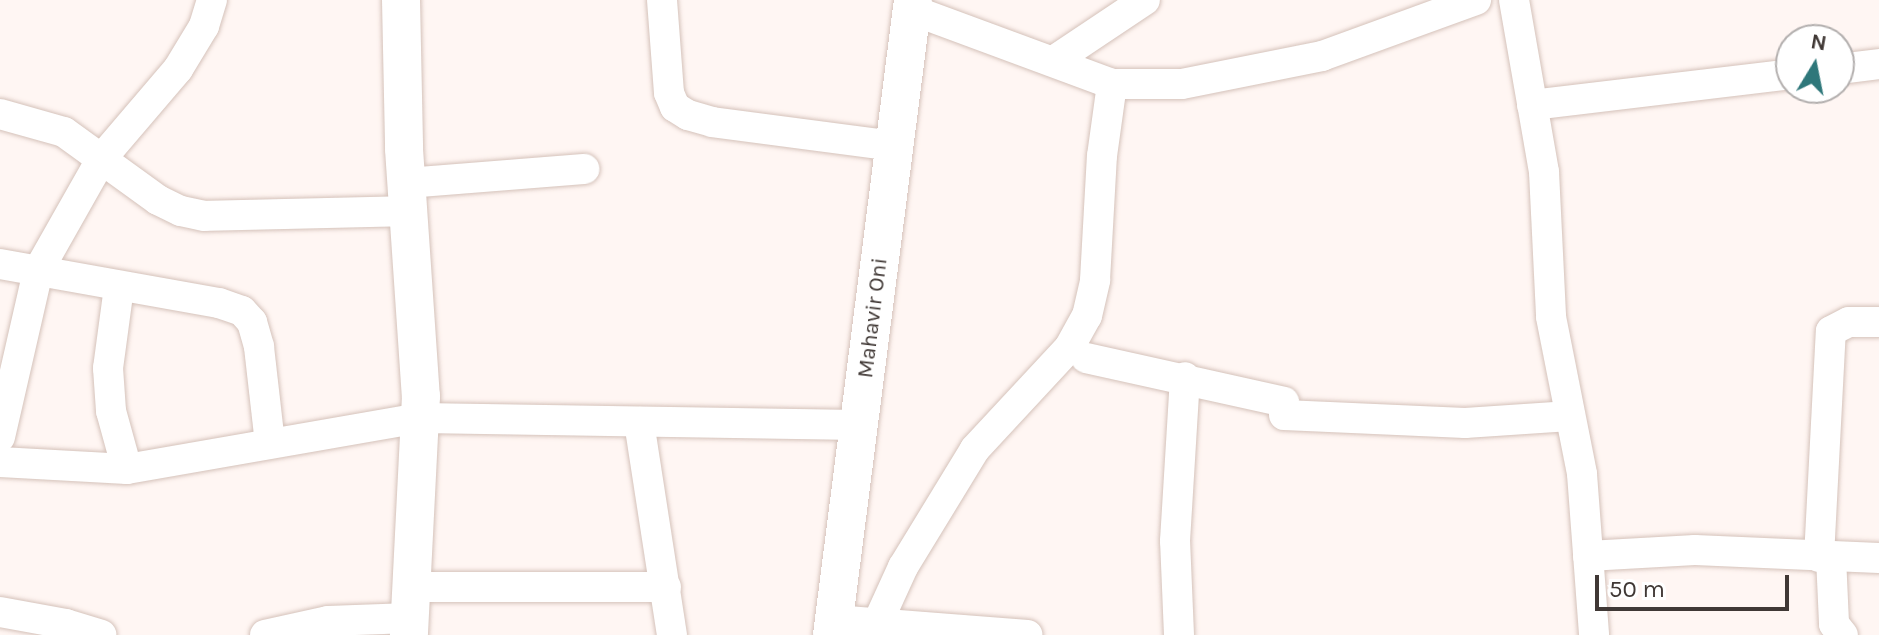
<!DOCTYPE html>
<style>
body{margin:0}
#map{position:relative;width:1879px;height:635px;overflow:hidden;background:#fff6f3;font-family:Karla,sans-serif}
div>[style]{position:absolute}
.roads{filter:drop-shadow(0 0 2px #d5c2ba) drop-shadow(0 0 2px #d5c2ba)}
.minor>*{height:30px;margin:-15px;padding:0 15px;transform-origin:15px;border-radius:15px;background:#fff}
.tertiary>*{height:38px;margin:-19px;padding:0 19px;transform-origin:19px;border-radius:19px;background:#fff}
span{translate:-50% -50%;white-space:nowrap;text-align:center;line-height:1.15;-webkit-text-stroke:8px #fff;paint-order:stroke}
.street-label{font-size:22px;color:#403835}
.north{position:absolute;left:1775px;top:24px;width:80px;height:80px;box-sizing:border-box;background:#fff;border:2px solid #b3afae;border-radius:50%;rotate:10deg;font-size:22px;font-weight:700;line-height:32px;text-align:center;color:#403835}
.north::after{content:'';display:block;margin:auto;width:28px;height:36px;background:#2e777a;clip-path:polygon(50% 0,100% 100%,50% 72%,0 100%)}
.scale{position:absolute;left:1595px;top:575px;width:194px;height:36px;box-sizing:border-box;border:4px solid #403835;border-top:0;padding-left:10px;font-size:24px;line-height:28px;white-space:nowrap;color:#403835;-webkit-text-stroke:6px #fff;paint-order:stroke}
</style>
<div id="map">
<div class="roads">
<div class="minor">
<div style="left:662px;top:0;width:93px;rotate:85.7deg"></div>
<div style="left:669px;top:93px;width:15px;rotate:67deg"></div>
<div style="left:675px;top:107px;width:15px;rotate:32deg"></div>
<div style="left:688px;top:115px;width:25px;rotate:16deg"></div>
<div style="left:712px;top:122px;width:185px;rotate:7.5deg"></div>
<div style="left:1514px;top:0;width:175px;rotate:80.1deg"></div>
<div style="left:1544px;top:172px;width:145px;rotate:87.2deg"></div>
<div style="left:1551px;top:317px;width:160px;rotate:78.8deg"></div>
<div style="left:1582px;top:474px;width:161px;rotate:85.7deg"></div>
<div style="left:912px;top:10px;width:213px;rotate:20.3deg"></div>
<div style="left:1112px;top:84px;width:70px"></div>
<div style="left:1182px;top:84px;width:143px;rotate:-11.3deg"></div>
<div style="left:1322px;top:56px;width:164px;rotate:-20deg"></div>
<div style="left:1055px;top:60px;width:108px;rotate:-33.7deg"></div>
<div style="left:1839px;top:69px;width:40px;rotate:-7.1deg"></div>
<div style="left:1532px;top:105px;width:261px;rotate:-6.8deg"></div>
<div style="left:0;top:114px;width:66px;rotate:15.7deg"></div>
<div style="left:64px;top:132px;width:116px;rotate:35.9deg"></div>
<div style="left:158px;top:200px;width:25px;rotate:26deg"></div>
<div style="left:181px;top:211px;width:24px;rotate:12deg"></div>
<div style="left:204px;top:216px;width:204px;rotate:-1.4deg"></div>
<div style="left:406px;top:183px;width:179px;rotate:-4.5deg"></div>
<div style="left:0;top:264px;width:222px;rotate:10.1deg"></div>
<div style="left:219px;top:303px;width:24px;rotate:19deg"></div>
<div style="left:242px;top:311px;width:15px;rotate:48deg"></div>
<div style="left:252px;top:322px;width:26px;rotate:74deg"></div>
<div style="left:259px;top:347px;width:97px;rotate:83.5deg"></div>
<div style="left:119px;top:287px;width:82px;rotate:97.7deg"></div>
<div style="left:108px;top:368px;width:43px;rotate:86deg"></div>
<div style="left:111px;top:411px;width:60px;rotate:74.6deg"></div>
<div style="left:1086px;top:358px;width:203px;rotate:12.5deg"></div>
<div style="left:1284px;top:415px;width:181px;rotate:2.5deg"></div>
<div style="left:1465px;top:423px;width:105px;rotate:-3.8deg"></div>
<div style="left:639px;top:422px;width:216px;rotate:81.2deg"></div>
<div style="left:0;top:437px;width:170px;rotate:-77.1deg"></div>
<div style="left:38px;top:271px;width:130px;rotate:-60.5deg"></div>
<div style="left:102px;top:158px;width:117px;rotate:-49.5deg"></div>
<div style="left:178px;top:69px;width:50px;rotate:-58.8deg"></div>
<div style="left:204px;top:26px;width:27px;rotate:-73deg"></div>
<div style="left:0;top:462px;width:127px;rotate:3.2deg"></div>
<div style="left:127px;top:469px;width:297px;rotate:-9.9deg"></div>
<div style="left:420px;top:418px;width:439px;rotate:0.9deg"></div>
<div style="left:1588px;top:556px;width:107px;rotate:-3.2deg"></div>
<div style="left:1695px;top:550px;width:184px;rotate:2.5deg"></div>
<div style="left:1819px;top:557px;width:226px;rotate:-87deg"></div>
<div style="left:1831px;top:331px;width:20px;rotate:-27deg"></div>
<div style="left:1849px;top:322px;width:30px"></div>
<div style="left:1831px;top:557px;width:67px;rotate:87.4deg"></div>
<div style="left:1834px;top:624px;width:14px;rotate:51deg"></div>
<div style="left:411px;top:587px;width:255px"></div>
<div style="left:0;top:612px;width:67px;rotate:10.3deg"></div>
<div style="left:66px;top:624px;width:37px;rotate:17deg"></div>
<div style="left:834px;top:620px;width:194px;rotate:4.4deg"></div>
<div style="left:877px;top:624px;width:63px;rotate:-65.5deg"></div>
<div style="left:903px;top:567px;width:138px;rotate:-58.6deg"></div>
<div style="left:975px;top:449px;width:138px;rotate:-47.1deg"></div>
<div style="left:1069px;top:348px;width:37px;rotate:-61deg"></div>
<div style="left:1087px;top:316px;width:37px;rotate:-77deg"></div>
<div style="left:1095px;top:280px;width:124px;rotate:-86.8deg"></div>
<div style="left:1102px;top:156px;width:73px;rotate:-82.1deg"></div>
<div style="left:265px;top:635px;width:65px;rotate:-12.5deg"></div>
<div style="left:328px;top:621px;width:82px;rotate:-2.1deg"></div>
<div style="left:1179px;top:635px;width:94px;rotate:-92.4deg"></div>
<div style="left:1175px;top:541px;width:164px;rotate:-86.5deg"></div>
</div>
<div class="tertiary">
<div style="left:401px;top:0;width:149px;rotate:88.8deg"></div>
<div style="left:404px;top:149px;width:248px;rotate:86.1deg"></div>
<div style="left:421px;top:396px;width:239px;rotate:92.9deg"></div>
<div style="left:832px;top:635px;width:640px;rotate:-82.73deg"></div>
</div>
</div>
<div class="street-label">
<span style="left:873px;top:318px;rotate:-83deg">Mahavir Oni</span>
</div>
<div class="north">N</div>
<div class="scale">50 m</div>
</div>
